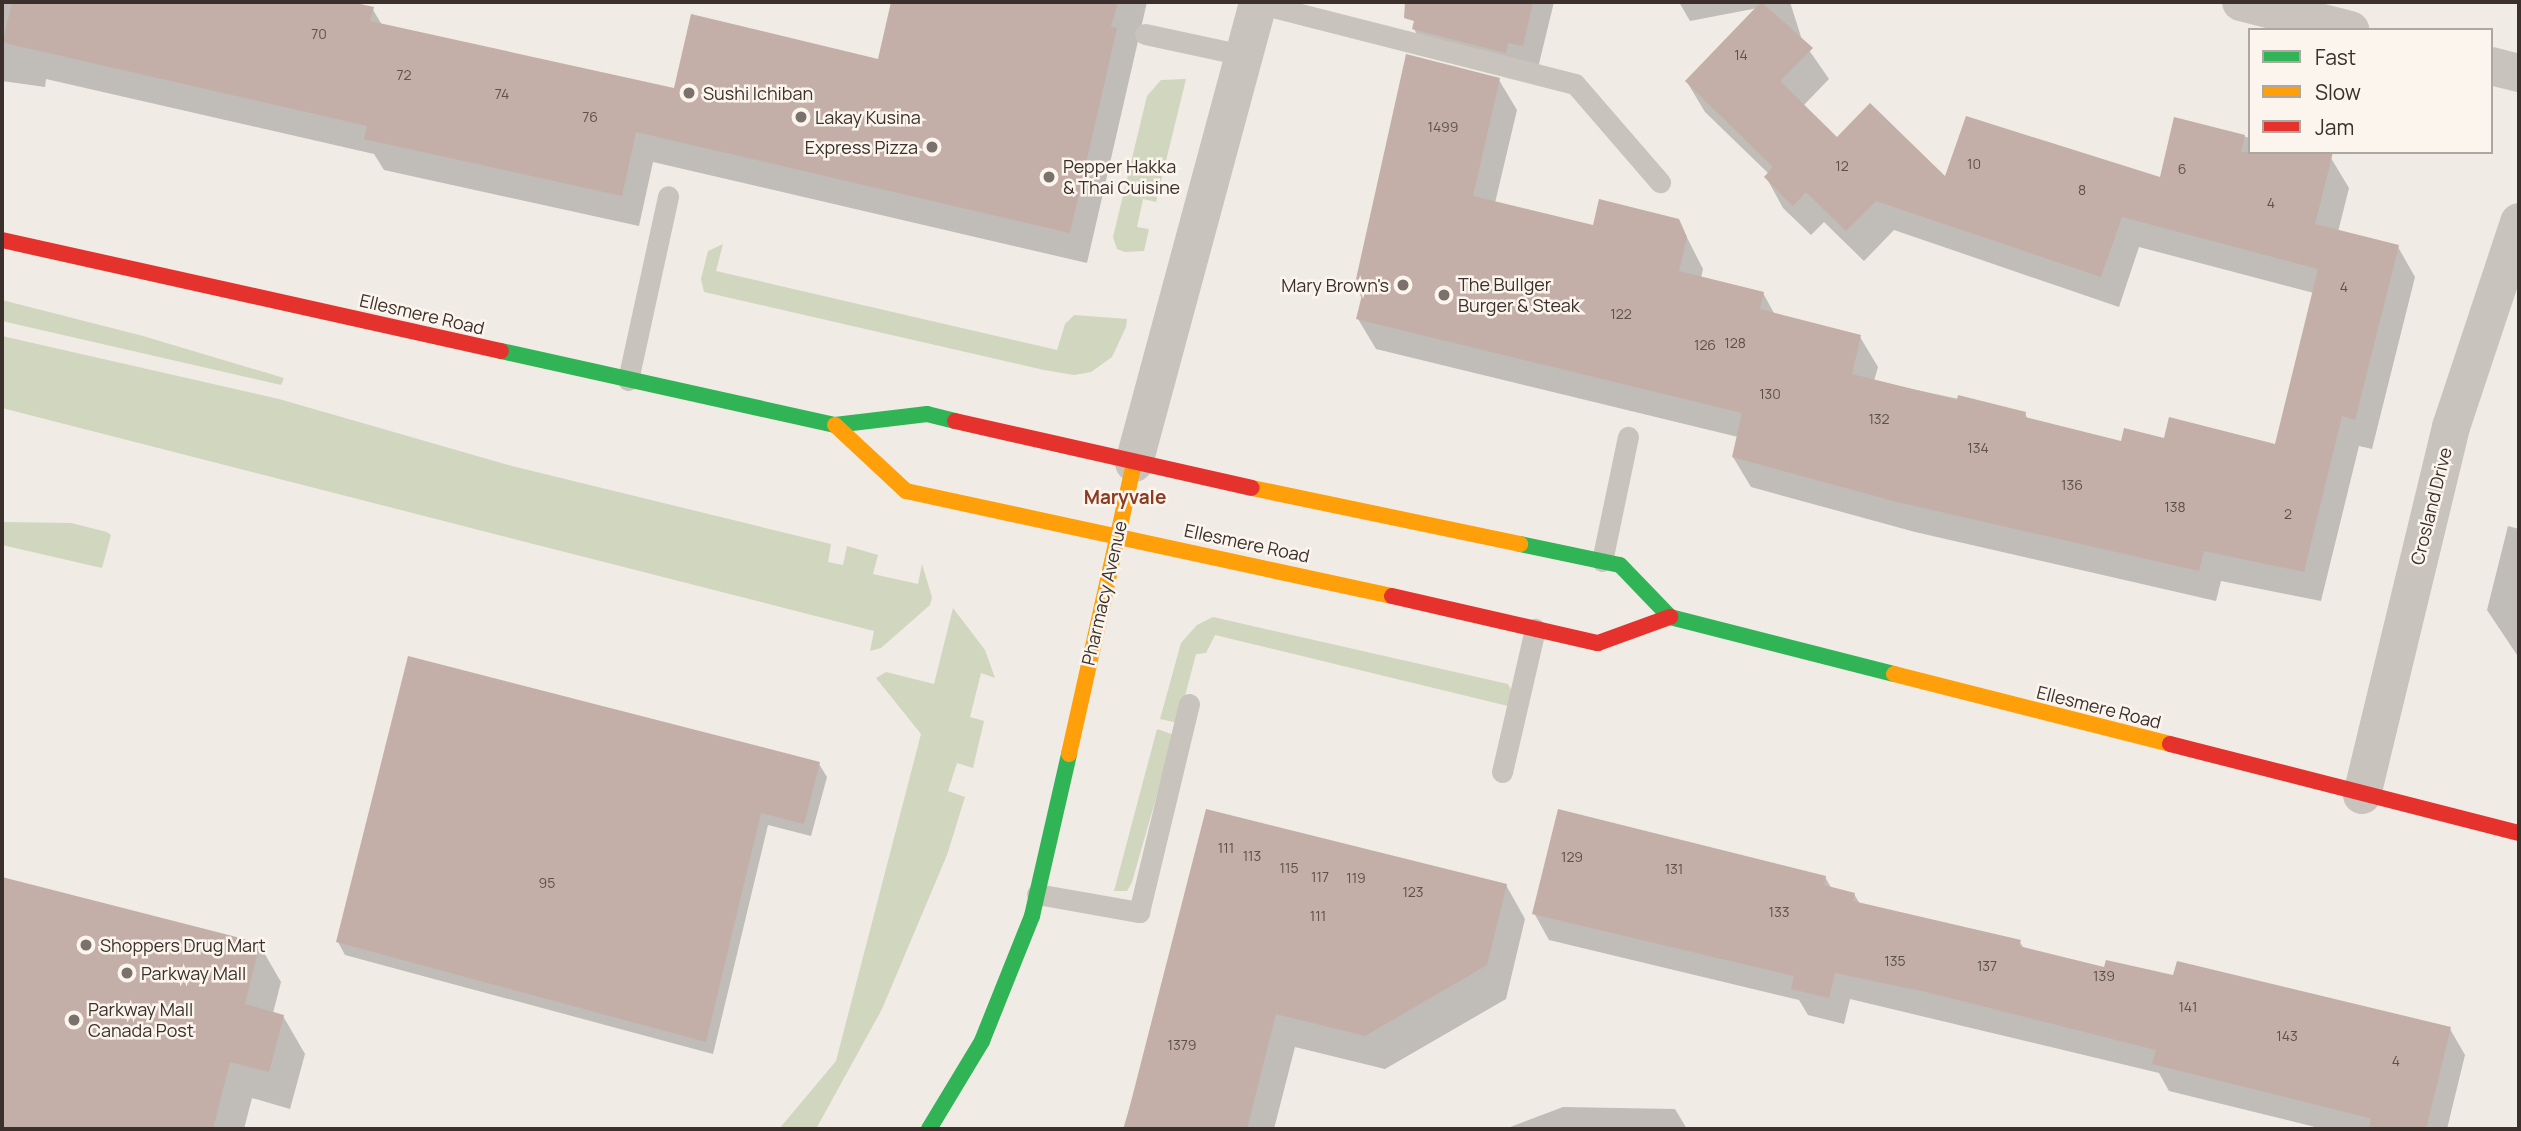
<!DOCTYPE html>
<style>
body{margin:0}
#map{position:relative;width:2521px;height:1131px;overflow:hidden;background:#f0ebe5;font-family:Manrope,sans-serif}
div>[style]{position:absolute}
.green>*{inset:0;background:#d1d6bf}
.shadow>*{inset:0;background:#0003}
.building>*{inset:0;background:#c3afa7}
.lane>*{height:21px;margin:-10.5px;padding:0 10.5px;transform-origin:10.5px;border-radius:10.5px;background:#c9c3be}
.street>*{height:38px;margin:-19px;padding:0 19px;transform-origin:19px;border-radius:19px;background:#c9c3be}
.fast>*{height:16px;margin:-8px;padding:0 8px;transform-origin:8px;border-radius:8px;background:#30b455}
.slow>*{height:16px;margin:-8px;padding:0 8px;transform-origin:8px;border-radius:8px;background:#ff9f0a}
.jam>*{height:16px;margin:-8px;padding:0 8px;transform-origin:8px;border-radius:8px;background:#e5322d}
.dots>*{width:19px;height:19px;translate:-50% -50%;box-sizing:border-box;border:4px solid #fbf5ee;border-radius:50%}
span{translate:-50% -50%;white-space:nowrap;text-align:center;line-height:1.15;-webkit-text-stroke:5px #fbf5ee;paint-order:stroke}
.number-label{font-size:14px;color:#5d504a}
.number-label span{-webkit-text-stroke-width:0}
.poi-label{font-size:18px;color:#3b302b}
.left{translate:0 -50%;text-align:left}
.right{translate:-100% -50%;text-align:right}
.street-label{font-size:18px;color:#3b302b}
.neighbourhood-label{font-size:19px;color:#8c3b22;font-weight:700}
.frame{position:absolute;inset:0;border:4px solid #3b302b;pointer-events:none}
.legend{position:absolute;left:2248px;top:28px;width:245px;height:126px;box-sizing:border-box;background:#fbf5ee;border:2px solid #aea6a0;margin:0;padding:9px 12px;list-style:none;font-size:21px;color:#3b302b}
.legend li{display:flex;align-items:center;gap:14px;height:35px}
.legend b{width:35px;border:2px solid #aea6a0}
</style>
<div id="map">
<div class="green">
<div style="clip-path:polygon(1186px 79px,1156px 202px,1143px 199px,1137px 227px,1149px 229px,1144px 251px,1125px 252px,1117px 249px,1113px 237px,1147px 96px,1161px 80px)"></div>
<div style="clip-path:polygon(723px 244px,716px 271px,1057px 350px,1065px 324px,1074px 315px,1127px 319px,1126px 327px,1112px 357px,1091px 372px,1074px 375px,1044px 370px,704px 292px,701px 279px,708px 251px)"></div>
<div style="clip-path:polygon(2px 300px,143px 336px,284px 378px,281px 385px,2px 321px)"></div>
<div style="clip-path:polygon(2px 336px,279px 399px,512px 466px,831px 544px,828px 562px,843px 565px,847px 546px,878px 555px,873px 574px,918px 584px,922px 564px,932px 597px,930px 605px,881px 648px,870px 651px,874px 631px,2px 408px)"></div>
<div style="clip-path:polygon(2px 522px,71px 523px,107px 532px,111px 535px,102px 568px,2px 545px)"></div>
<div style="clip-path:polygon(953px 608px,985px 650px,995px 678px,981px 673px,970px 717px,984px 721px,973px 768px,957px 763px,948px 791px,965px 797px,947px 855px,882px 1009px,816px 1129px,779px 1129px,836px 1061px,921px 734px,876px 678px,886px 672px,934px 684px)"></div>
<div style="clip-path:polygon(1213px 617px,1508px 684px,1514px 695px,1512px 707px,1215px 635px,1206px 653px,1196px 654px,1178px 723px,1160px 719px,1181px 643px,1197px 625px)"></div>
<div style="clip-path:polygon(1157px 729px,1174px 735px,1132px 882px,1127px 891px,1114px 891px)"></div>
</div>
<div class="shadow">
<div style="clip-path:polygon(2px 2px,344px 2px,372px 8px,382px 25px,675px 90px,879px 61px,893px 2px,1147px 2px,1087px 263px,653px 162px,639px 226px,384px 170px,374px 154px,46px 79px,45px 87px,2px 81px)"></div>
<div style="clip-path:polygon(1420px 2px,1554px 2px,1537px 72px,1429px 55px,1414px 29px)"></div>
<div style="clip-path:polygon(1679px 2px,1790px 2px,1802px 40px,1829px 79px,1803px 106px,1837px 140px,1946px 179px,2161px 180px,2176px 120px,2250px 138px,2250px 152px,2331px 158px,2349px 188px,2338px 232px,2398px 247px,2415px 277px,2372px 449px,2359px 446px,2321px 601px,2221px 581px,2216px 601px,1915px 532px,1751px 487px,1733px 457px,1738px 437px,1376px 349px,1358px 319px,1363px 300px,1356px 288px,1499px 80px,1517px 110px,1495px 203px,1594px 227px,1678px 220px,1703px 269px,1701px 278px,1763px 293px,1775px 315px,1860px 337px,1878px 367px,1874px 381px,2025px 413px,2028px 420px,2122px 443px,2276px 446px,2314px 293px,2139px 247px,2119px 307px,1894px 230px,1864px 261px,1824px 222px,1811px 235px,1783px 208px,1766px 177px,1769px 174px,1705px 112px,1687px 82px,1758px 8px,1690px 21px)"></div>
<div style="clip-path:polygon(2508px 526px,2519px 529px,2519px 658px,2487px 610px)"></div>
<div style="clip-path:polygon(819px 764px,827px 777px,811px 836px,768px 825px,713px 1054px,345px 955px,338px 942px)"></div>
<div style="clip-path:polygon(1825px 877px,1832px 889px,1854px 894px,1860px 904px,2020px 942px,2024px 949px,2105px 969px,2450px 1029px,2465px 1055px,2447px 1129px,2323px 1129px,2169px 1091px,2159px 1073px,1850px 999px,1844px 1024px,1808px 1015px,1799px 1000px,1549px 940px,1534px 913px)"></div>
<div style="clip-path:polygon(2px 879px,259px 944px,281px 982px,273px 1013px,283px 1016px,305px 1054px,290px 1109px,252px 1098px,244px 1129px,2px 1129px)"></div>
<div style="clip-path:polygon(1506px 885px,1525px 919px,1506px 999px,1385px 1069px,1295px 1047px,1274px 1129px,1123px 1129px,1154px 1027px)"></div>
<div style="clip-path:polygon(1563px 1107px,1675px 1109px,1687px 1129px,1505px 1129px)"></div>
</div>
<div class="building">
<div style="clip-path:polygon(12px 2px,351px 2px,374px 7px,370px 21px,674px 88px,691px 14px,878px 59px,891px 2px,1118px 2px,1111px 27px,1117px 28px,1070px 233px,636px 132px,622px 196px,364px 139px,367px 126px,9px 44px,3px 42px)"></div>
<div style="clip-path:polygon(1405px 2px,1533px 2px,1523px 46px,1508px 43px,1506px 53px,1412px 29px,1414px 21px,1404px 18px)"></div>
<div style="clip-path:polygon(1761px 2px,1813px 48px,1780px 81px,1837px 137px,1870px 103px,1945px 176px,1966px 116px,2160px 177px,2174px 117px,2245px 135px,2241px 152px,2333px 152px,2315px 224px,2399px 245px,2355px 420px,2342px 416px,2304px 572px,2204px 551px,2199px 571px,1897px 502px,1732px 457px,1742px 413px,1356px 319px,1363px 291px,1354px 288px,1406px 54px,1500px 78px,1473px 196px,1593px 225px,1599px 199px,1679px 219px,1687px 237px,1679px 271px,1764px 292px,1760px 309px,1861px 335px,1852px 374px,1957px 400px,1958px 395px,2026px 412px,2025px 417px,2121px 441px,2124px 428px,2164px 438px,2169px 417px,2275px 444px,2318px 269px,2122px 217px,2101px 277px,1876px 201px,1846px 231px,1806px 192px,1793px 206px,1764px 177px,1773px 167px,1685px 81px)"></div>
<div style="clip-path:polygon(408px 656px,820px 762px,804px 824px,761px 813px,706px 1042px,336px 942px)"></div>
<div style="clip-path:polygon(1206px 809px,1507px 884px,1487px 965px,1365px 1036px,1276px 1014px,1247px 1129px,1124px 1129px)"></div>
<div style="clip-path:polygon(1558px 809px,1826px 876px,1824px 885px,1855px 893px,1853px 901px,2021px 940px,2019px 946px,2104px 967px,2106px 960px,2173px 975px,2177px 961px,2451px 1027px,2426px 1129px,2369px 1129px,2371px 1119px,2361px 1116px,2152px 1064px,2156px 1050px,1926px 992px,1835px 973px,1829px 998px,1791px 989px,1794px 976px,1532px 914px)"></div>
<div style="clip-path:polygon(2px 877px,260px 943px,245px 1004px,284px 1015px,269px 1072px,230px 1062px,213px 1129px,2px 1129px)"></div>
</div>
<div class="lane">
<div style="left:1257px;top:3px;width:328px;rotate:14.3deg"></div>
<div style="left:1575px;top:84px;width:130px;rotate:49.1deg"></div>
<div style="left:1145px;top:34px;width:100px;rotate:12.1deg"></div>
<div style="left:628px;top:380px;width:188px;rotate:-77.7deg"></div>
<div style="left:1602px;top:561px;width:127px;rotate:-78.2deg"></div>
<div style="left:1502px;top:772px;width:147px;rotate:-77deg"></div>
<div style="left:1037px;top:894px;width:104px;rotate:10deg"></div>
<div style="left:1139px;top:912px;width:214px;rotate:-76.5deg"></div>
</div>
<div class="street">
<div style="left:2241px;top:2px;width:113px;rotate:14.4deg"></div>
<div style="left:2491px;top:66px;width:29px;rotate:14deg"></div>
<div style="left:1134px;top:463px;width:477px;rotate:-74.9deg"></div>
<div style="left:2362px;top:795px;width:379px;rotate:-76.4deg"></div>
<div style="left:2451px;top:427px;width:216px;rotate:-71.6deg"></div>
</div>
<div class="fast">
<div style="left:501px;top:351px;width:342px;rotate:12.5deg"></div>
<div style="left:835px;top:425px;width:93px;rotate:-6.8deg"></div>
<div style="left:927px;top:414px;width:29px;rotate:14deg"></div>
<div style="left:1520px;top:544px;width:102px;rotate:11.9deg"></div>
<div style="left:1620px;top:565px;width:72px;rotate:46.1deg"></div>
<div style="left:1670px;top:617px;width:231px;rotate:14.3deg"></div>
<div style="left:929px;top:1129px;width:103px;rotate:-58.9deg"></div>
<div style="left:982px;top:1041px;width:135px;rotate:-68.2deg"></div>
<div style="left:1032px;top:916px;width:166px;rotate:-77.1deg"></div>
</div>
<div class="slow">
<div style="left:835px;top:425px;width:97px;rotate:42.9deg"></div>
<div style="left:906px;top:491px;width:497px;rotate:12.2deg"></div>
<div style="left:1252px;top:488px;width:274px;rotate:11.8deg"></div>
<div style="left:1894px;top:674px;width:285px;rotate:14.2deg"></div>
<div style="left:1069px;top:754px;width:298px;rotate:-77.4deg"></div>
</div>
<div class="jam">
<div style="left:2px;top:240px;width:511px;rotate:12.54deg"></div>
<div style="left:955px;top:421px;width:304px;rotate:12.7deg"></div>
<div style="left:1392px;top:596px;width:211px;rotate:12.9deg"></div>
<div style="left:1598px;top:643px;width:77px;rotate:-19.9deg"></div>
<div style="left:2170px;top:744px;width:360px;rotate:14.3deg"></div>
</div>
<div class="dots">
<div style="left:689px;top:93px;background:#7a716c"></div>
<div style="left:801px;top:117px;background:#7a716c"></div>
<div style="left:932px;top:147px;background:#7a716c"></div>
<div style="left:1049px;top:177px;background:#7a716c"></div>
<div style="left:1403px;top:285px;background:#7a716c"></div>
<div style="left:1444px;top:295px;background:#7a716c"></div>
<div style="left:86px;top:945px;background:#7a716c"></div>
<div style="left:127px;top:973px;background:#7a716c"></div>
<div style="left:74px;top:1020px;background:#7a716c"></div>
</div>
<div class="number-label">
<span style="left:319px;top:34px">70</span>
<span style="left:1741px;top:55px">14</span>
<span style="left:404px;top:75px">72</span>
<span style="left:502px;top:94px">74</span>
<span style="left:590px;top:117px">76</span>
<span style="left:1443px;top:127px">1499</span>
<span style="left:1974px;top:164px">10</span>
<span style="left:1842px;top:166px">12</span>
<span style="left:2182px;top:169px">6</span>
<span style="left:2082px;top:190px">8</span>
<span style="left:2271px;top:203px">4</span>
<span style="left:2344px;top:287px">4</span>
<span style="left:1621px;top:314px">122</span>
<span style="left:1735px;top:343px">128</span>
<span style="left:1705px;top:345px">126</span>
<span style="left:1770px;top:394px">130</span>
<span style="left:1879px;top:419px">132</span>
<span style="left:1978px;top:448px">134</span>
<span style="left:2072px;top:485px">136</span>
<span style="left:2175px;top:507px">138</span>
<span style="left:2288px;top:514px">2</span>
<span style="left:1226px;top:848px">111</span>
<span style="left:1252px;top:856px">113</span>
<span style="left:1572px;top:857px">129</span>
<span style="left:1289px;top:868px">115</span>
<span style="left:1674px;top:869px">131</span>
<span style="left:1320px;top:877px">117</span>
<span style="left:1356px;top:878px">119</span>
<span style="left:547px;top:883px">95</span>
<span style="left:1413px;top:892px">123</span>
<span style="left:1779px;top:912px">133</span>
<span style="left:1318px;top:916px">111</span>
<span style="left:1895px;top:961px">135</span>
<span style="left:1987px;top:966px">137</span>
<span style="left:2104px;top:976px">139</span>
<span style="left:2188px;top:1007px">141</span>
<span style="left:2287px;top:1036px">143</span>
<span style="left:1182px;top:1045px">1379</span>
<span style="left:2396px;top:1061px">4</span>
</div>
<div class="poi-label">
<span class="left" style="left:703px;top:93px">Sushi Ichiban</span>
<span class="left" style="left:815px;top:117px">Lakay Kusina</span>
<span class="right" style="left:918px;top:147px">Express Pizza</span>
<span class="left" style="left:1063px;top:177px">Pepper Hakka<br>&amp; Thai Cuisine</span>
<span class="right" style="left:1389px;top:285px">Mary Brown's</span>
<span class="left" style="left:1458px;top:295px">The Bullger<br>Burger &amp; Steak</span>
<span class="left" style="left:100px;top:945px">Shoppers Drug Mart</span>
<span class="left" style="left:141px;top:973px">Parkway Mall</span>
<span class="left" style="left:88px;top:1020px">Parkway Mall<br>Canada Post</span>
</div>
<div class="street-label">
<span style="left:422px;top:314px;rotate:13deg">Ellesmere Road</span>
<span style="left:2431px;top:506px;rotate:-76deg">Crosland Drive</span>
<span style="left:1247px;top:543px;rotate:12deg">Ellesmere Road</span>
<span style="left:1104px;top:593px;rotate:-77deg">Pharmacy Avenue</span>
<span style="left:2099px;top:707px;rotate:14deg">Ellesmere Road</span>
</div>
<div class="neighbourhood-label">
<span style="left:1125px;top:498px">Maryvale</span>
</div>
<div class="frame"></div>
<ul class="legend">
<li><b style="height:9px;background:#30b455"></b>Fast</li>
<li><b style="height:9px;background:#ff9f0a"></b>Slow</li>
<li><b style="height:9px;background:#e5322d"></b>Jam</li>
</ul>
</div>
